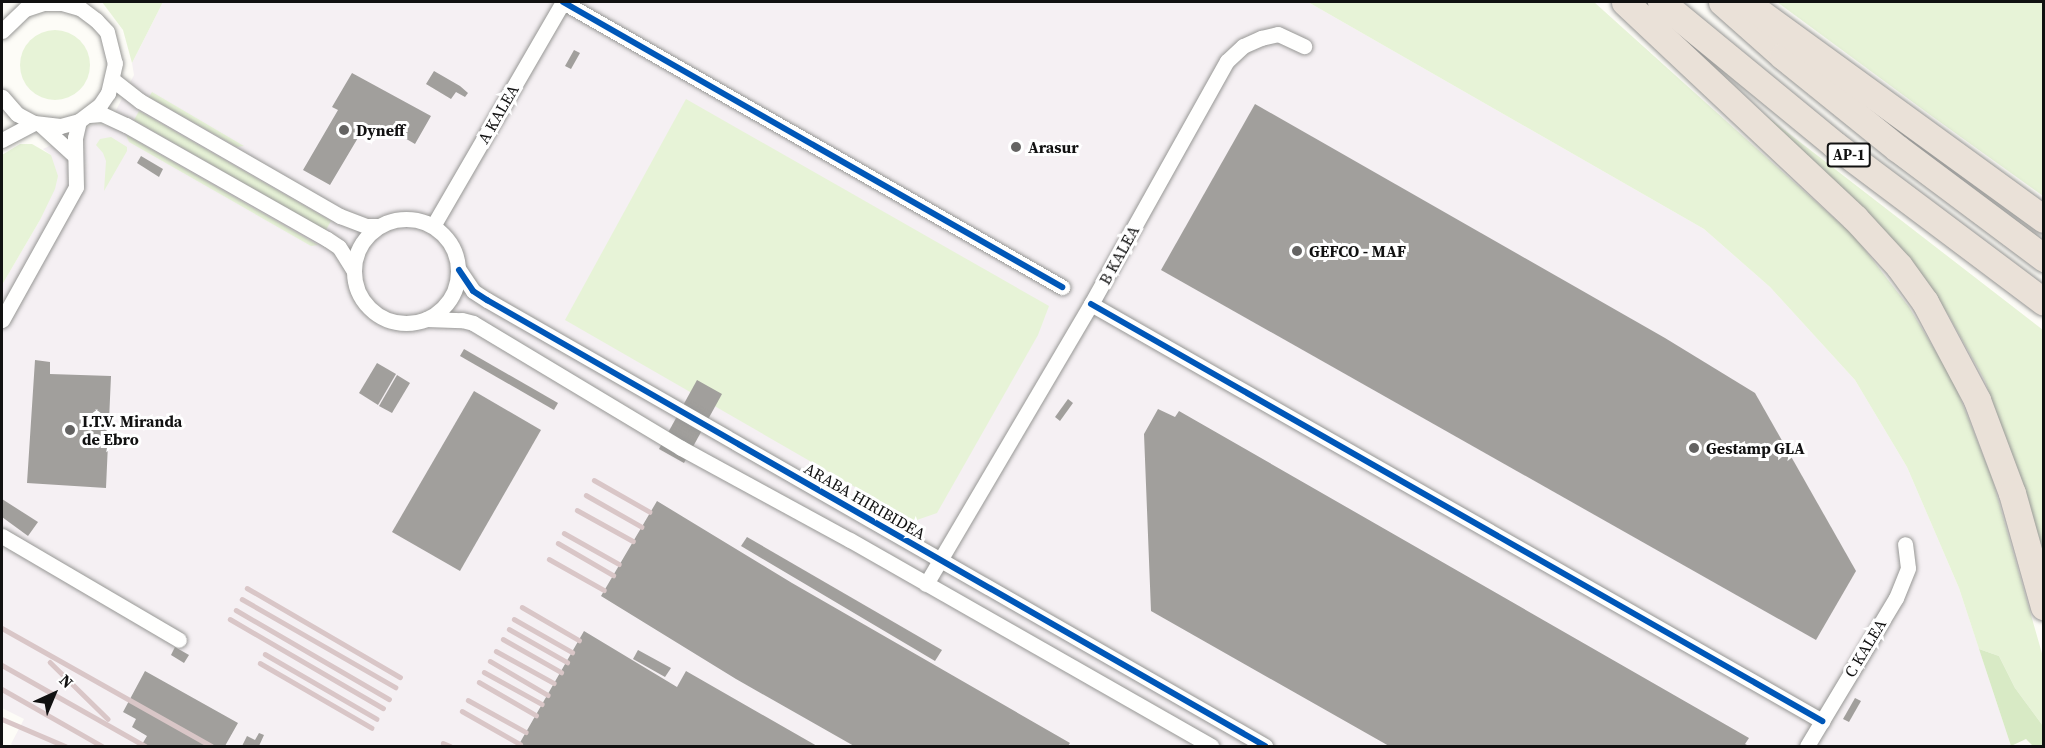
<!DOCTYPE html>
<style>
body{margin:0}
#map{position:relative;width:2045px;height:748px;overflow:hidden;background:#fdfcf7;font-family:"Source Serif 4",serif}
div>[style]{position:absolute}
.industrial>*{inset:0;background:#f5f0f3}
.green>*{inset:0;background:#e7f3d7}
.round{border-radius:50%}
.forest>*{inset:0;background:#d8eac5}
.building>*{inset:0;background:#a19f9c}
.roads{filter:drop-shadow(0 0 2px #979795) drop-shadow(0 0 2px #979795)}
.street>*{height:15px;margin:-7.5px;padding:0 7.5px;transform-origin:7.5px;border-radius:7.5px;background:#fffffe}
.street>.ring{margin:-7.5px;padding:0;box-sizing:content-box;background:none;border:15px solid #fffffe;border-radius:50%}
.highway>*{height:27px;margin:-13.5px;padding:0 13.5px;transform-origin:13.5px;border-radius:13.5px;background:#eae1d8}
.rail>*{height:4.5px;margin:-2.25px;padding:0 2.25px;transform-origin:2.25px;border-radius:2.25px;background:#d9c6c7}
.cycleway>*{height:6px;margin:-3px;padding:0 3px;transform-origin:3px;border-radius:3px;background:#0057b8}
.dots>*{width:16px;height:16px;translate:-50% -50%;box-sizing:border-box;border:3px solid #fff;border-radius:50%}
span{translate:-50% -50%;white-space:nowrap;text-align:center;line-height:1.15;-webkit-text-stroke:6px #fff;paint-order:stroke}
.shield-label span{padding:2px 4px;background:#fff;border:2px solid;border-radius:4px;-webkit-text-stroke-width:0}
.shield-label{font-size:15px;color:#111;font-weight:700}
.street-label{font-size:16px;color:#111}
.poi-label{font-size:16px;color:#111;font-weight:700}
.left{translate:0 -50%;text-align:left}
.frame{position:absolute;inset:0;border:3px solid #111;pointer-events:none}
.north{position:absolute;left:24px;top:664px;width:60px;height:60px;-webkit-text-stroke:4px #fff;paint-order:stroke;rotate:44deg;font-size:16px;font-weight:700;line-height:24px;text-align:center;color:#111}
.north::after{content:'';display:block;margin:auto;width:21px;height:27px;background:#111;clip-path:polygon(50% 0,100% 100%,50% 72%,0 100%)}
</style>
<div id="map">
<div class="industrial">
<div style="clip-path:polygon(163px 2px,1308px 2px,1704px 229px,1770px 287px,1855px 380px,1907px 467px,1959px 588px,2011px 746px,14px 746px,11px 744px,24px 719px,2px 708px,2px 285px,40px 220px,51px 155px,43px 149px,95px 124px,108px 126px,134px 75px,132px 63px)"></div>
</div>
<div class="green">
<div style="clip-path:polygon(102px 2px,163px 2px,132px 63px,123px 30px)"></div>
<div style="clip-path:polygon(1308px 2px,1594px 2px,1855px 237px,1909px 307px,1953px 380px,1992px 478px,2043px 657px,2043px 726px,2015px 688px,1999px 656px,1979px 649px,1959px 588px,1907px 467px,1855px 380px,1770px 287px,1704px 229px)"></div>
<div style="clip-path:polygon(1777px 2px,2043px 2px,2043px 196px,1933px 117px)"></div>
<div class="round" style="left:20px;top:30px;width:70px;height:70px"></div>
<div style="clip-path:polygon(152px 92px,244px 146px,237px 147px,149px 97px)"></div>
<div style="clip-path:polygon(686px 99px,1049px 306px,1038px 335px,937px 513px,914px 521px,565px 320px)"></div>
<div style="clip-path:polygon(139px 111px,331px 221px,326px 230px,134px 120px)"></div>
<div style="clip-path:polygon(1760px 111px,2043px 330px,2043px 560px,2012px 456px,1985px 381px,1949px 316px,1917px 269px)"></div>
<div style="clip-path:polygon(126px 135px,318px 245px,311px 246px,129px 142px)"></div>
<div style="clip-path:polygon(111px 137px,127px 147px,127px 151px,104px 191px,106px 161px,103px 153px,96px 145px,100px 139px)"></div>
<div style="clip-path:polygon(20px 144px,32px 144px,51px 155px,58px 176px,55px 189px,40px 220px,2px 285px,2px 155px)"></div>
</div>
<div class="forest">
<div style="clip-path:polygon(1979px 649px,1999px 656px,2015px 688px,2043px 726px,2043px 746px,2033px 746px,2026px 739px,2011px 746px)"></div>
</div>
<div class="building">
<div style="clip-path:polygon(574px 50px,580px 53px,571px 69px,565px 66px)"></div>
<div style="clip-path:polygon(434px 71px,460px 86px,468px 93px,465px 97px,456px 92px,451px 99px,426px 84px)"></div>
<div style="clip-path:polygon(352px 73px,431px 116px,415px 144px,384px 126px,379px 134px,365px 126px,330px 185px,303px 170px,338px 110px,332px 107px)"></div>
<div style="clip-path:polygon(1255px 104px,1665px 338px,1755px 393px,1856px 571px,1816px 640px,1161px 270px)"></div>
<div style="clip-path:polygon(141px 156px,163px 169px,159px 177px,137px 163px)"></div>
<div style="clip-path:polygon(464px 349px,558px 403px,554px 410px,460px 356px)"></div>
<div style="clip-path:polygon(35px 360px,50px 362px,50px 374px,111px 376px,106px 488px,27px 483px)"></div>
<div style="clip-path:polygon(377px 363px,396px 374px,378px 405px,359px 393px)"></div>
<div style="clip-path:polygon(397px 375px,410px 383px,392px 413px,379px 406px)"></div>
<div style="clip-path:polygon(697px 380px,722px 394px,684px 463px,659px 449px)"></div>
<div style="clip-path:polygon(474px 391px,541px 430px,460px 571px,392px 532px)"></div>
<div style="clip-path:polygon(1068px 399px,1073px 403px,1060px 421px,1055px 417px)"></div>
<div style="clip-path:polygon(1158px 409px,1175px 417px,1179px 411px,1749px 738px,1745px 744px,1749px 746px,1389px 746px,1151px 611px,1144px 434px)"></div>
<div style="clip-path:polygon(2px 499px,38px 522px,28px 536px,2px 517px)"></div>
<div style="clip-path:polygon(657px 501px,792px 583px,1070px 743px,1068px 746px,854px 746px,736px 679px,601px 596px)"></div>
<div style="clip-path:polygon(747px 537px,942px 650px,935px 661px,741px 546px)"></div>
<div style="clip-path:polygon(584px 631px,677px 687px,686px 671px,817px 746px,518px 746px)"></div>
<div style="clip-path:polygon(175px 647px,189px 655px,184px 663px,171px 655px)"></div>
<div style="clip-path:polygon(638px 650px,671px 668px,665px 677px,633px 659px)"></div>
<div style="clip-path:polygon(145px 671px,238px 723px,225px 746px,141px 746px,147px 736px,132px 727px,136px 719px,123px 712px)"></div>
<div style="clip-path:polygon(1855px 698px,1861px 701px,1849px 722px,1843px 719px)"></div>
<div style="clip-path:polygon(259px 733px,264px 735px,259px 746px,242px 746px,247px 736px,255px 740px)"></div>
</div>
<div class="roads">
<div class="street">
<div style="left:563px;top:2px;width:575px;rotate:29.73deg"></div>
<div style="left:2px;top:31px;width:32px;rotate:-44deg"></div>
<div style="left:25px;top:9px;width:19px;rotate:-18deg"></div>
<div style="left:43px;top:3px;width:19px"></div>
<div style="left:62px;top:3px;width:19px;rotate:16deg"></div>
<div style="left:80px;top:8px;width:20px;rotate:37deg"></div>
<div style="left:96px;top:20px;width:16px;rotate:47deg"></div>
<div style="left:107px;top:32px;width:32px;rotate:76deg"></div>
<div style="left:115px;top:63px;width:31px;rotate:103deg"></div>
<div style="left:108px;top:93px;width:14px;rotate:124deg"></div>
<div style="left:100px;top:105px;width:26px;rotate:143deg"></div>
<div style="left:79px;top:121px;width:20px;rotate:165deg"></div>
<div style="left:60px;top:126px;width:26px;rotate:-173deg"></div>
<div style="left:34px;top:123px;width:19px;rotate:-152deg"></div>
<div style="left:17px;top:114px;width:23px;rotate:-131deg"></div>
<div style="left:113px;top:80px;width:34px;rotate:38deg"></div>
<div style="left:140px;top:101px;width:231px;rotate:29.9deg"></div>
<div style="left:340px;top:216px;width:28px;rotate:21deg"></div>
<div style="left:366px;top:226px;width:13px"></div>
<div style="left:89px;top:115px;width:13px;rotate:-4deg"></div>
<div style="left:102px;top:114px;width:26px;rotate:25deg"></div>
<div style="left:126px;top:125px;width:231px;rotate:29.6deg"></div>
<div style="left:327px;top:239px;width:14px;rotate:34deg"></div>
<div style="left:339px;top:247px;width:28px;rotate:58deg"></div>
<div style="left:41px;top:125px;width:46px;rotate:42.4deg"></div>
<div style="left:2px;top:140px;width:36px;rotate:-28deg"></div>
<div class="ring" style="left:354px;top:219px;width:89px;height:89px"></div>
<div style="left:433px;top:226px;width:259px;rotate:-59.9deg"></div>
<div style="left:459px;top:270px;width:25px;rotate:56deg"></div>
<div style="left:473px;top:291px;width:17px;rotate:33deg"></div>
<div style="left:487px;top:300px;width:897px;rotate:29.82deg"></div>
<div style="left:1091px;top:304px;width:842px;rotate:29.7deg"></div>
<div style="left:426px;top:319px;width:36px;rotate:2deg"></div>
<div style="left:462px;top:320px;width:11px;rotate:15deg"></div>
<div style="left:473px;top:323px;width:243px;rotate:31deg"></div>
<div style="left:681px;top:448px;width:192px;rotate:28.6deg"></div>
<div style="left:850px;top:540px;width:416px;rotate:29.7deg"></div>
<div style="left:2px;top:320px;width:152px;rotate:-60.9deg"></div>
<div style="left:76px;top:187px;width:49px;rotate:-91.2deg"></div>
<div style="left:75px;top:138px;width:17px;rotate:-77deg"></div>
<div style="left:2px;top:536px;width:205px;rotate:30.4deg"></div>
<div style="left:926px;top:584px;width:325px;rotate:-59.5deg"></div>
<div style="left:1091px;top:304px;width:278px;rotate:-60.8deg"></div>
<div style="left:1227px;top:61px;width:22px;rotate:-43deg"></div>
<div style="left:1243px;top:46px;width:20px;rotate:-24deg"></div>
<div style="left:1261px;top:38px;width:17px;rotate:-13deg"></div>
<div style="left:1278px;top:34px;width:29px;rotate:25deg"></div>
<div style="left:1807px;top:746px;width:173px;rotate:-59deg"></div>
<div style="left:1896px;top:598px;width:32px;rotate:-68deg"></div>
<div style="left:1908px;top:568px;width:24px;rotate:-97deg"></div>
</div>
<div class="highway">
<div style="left:1625px;top:2px;width:316px;rotate:43.2deg"></div>
<div style="left:1855px;top:218px;width:65px;rotate:47.5deg"></div>
<div style="left:1899px;top:266px;width:44px;rotate:54.2deg"></div>
<div style="left:1925px;top:302px;width:111px;rotate:62deg"></div>
<div style="left:1977px;top:400px;width:99px;rotate:69.4deg"></div>
<div style="left:2012px;top:493px;width:118px;rotate:74.3deg"></div>
<div style="left:1661px;top:2px;width:225px;rotate:39.4deg"></div>
<div style="left:1835px;top:145px;width:261px;rotate:36.9deg"></div>
<div style="left:1722px;top:2px;width:81px;rotate:41.5deg"></div>
<div style="left:1783px;top:56px;width:146px;rotate:38.9deg"></div>
<div style="left:1897px;top:148px;width:184px;rotate:36.8deg"></div>
<div style="left:1745px;top:2px;width:369px;rotate:36deg"></div>
</div>
</div>
<div class="rail">
<div style="left:594px;top:480px;width:64px;rotate:29.7deg"></div>
<div style="left:586px;top:495px;width:64px;rotate:29.7deg"></div>
<div style="left:577px;top:510px;width:64px;rotate:29deg"></div>
<div style="left:564px;top:533px;width:63px;rotate:29.4deg"></div>
<div style="left:558px;top:543px;width:64px;rotate:30.2deg"></div>
<div style="left:549px;top:559px;width:63px;rotate:29.4deg"></div>
<div style="left:247px;top:588px;width:177px;rotate:30.2deg"></div>
<div style="left:242px;top:599px;width:177px;rotate:29.9deg"></div>
<div style="left:522px;top:607px;width:66px;rotate:30.1deg"></div>
<div style="left:236px;top:610px;width:177px;rotate:30.2deg"></div>
<div style="left:230px;top:619px;width:177px;rotate:30.2deg"></div>
<div style="left:514px;top:619px;width:67px;rotate:29.6deg"></div>
<div style="left:2px;top:628px;width:240px;rotate:29.4deg"></div>
<div style="left:509px;top:629px;width:67px;rotate:29.6deg"></div>
<div style="left:503px;top:639px;width:67px;rotate:29.6deg"></div>
<div style="left:496px;top:651px;width:66px;rotate:28.9deg"></div>
<div style="left:265px;top:654px;width:129px;rotate:30.1deg"></div>
<div style="left:490px;top:661px;width:67px;rotate:30.4deg"></div>
<div style="left:50px;top:662px;width:81px;rotate:44.5deg"></div>
<div style="left:260px;top:663px;width:129px;rotate:30.1deg"></div>
<div style="left:2px;top:665px;width:164px;rotate:29.5deg"></div>
<div style="left:484px;top:672px;width:66px;rotate:28.9deg"></div>
<div style="left:479px;top:682px;width:66px;rotate:30.1deg"></div>
<div style="left:2px;top:689px;width:115px;rotate:29.7deg"></div>
<div style="left:468px;top:700px;width:66px;rotate:28.9deg"></div>
<div style="left:462px;top:711px;width:67px;rotate:29.6deg"></div>
<div style="left:2px;top:719px;width:69px;rotate:23.2deg"></div>
<div style="left:443px;top:743px;width:8px;rotate:23deg"></div>
</div>
<div class="cycleway">
<div style="left:563px;top:2px;width:575px;rotate:29.73deg"></div>
<div style="left:459px;top:270px;width:25px;rotate:56deg"></div>
<div style="left:473px;top:291px;width:17px;rotate:33deg"></div>
<div style="left:487px;top:300px;width:897px;rotate:29.82deg"></div>
<div style="left:1091px;top:304px;width:842px;rotate:29.7deg"></div>
</div>
<div class="dots">
<div style="left:344px;top:130px;background:#646362"></div>
<div style="left:1016px;top:147px;background:#646362"></div>
<div style="left:1297px;top:251px;background:#646362"></div>
<div style="left:70px;top:430px;background:#646362"></div>
<div style="left:1694px;top:448px;background:#646362"></div>
</div>
<div class="shield-label">
<span style="left:1849px;top:155px">AP-1</span>
</div>
<div class="street-label">
<span style="left:498px;top:114px;rotate:-60deg">A KALEA</span>
<span style="left:1119px;top:255px;rotate:-61deg">B KALEA</span>
<span style="left:865px;top:501px;rotate:30deg">ARABA HIRIBIDEA</span>
<span style="left:1865px;top:648px;rotate:-59deg">C KALEA</span>
</div>
<div class="poi-label">
<span class="left" style="left:356px;top:130px">Dyneff</span>
<span class="left" style="left:1028px;top:147px">Arasur</span>
<span class="left" style="left:1309px;top:251px">GEFCO - MAF</span>
<span class="left" style="left:82px;top:430px">I.T.V. Miranda<br>de Ebro</span>
<span class="left" style="left:1706px;top:448px">Gestamp GLA</span>
</div>
<div class="frame"></div>
<div class="north">N</div>
</div>
